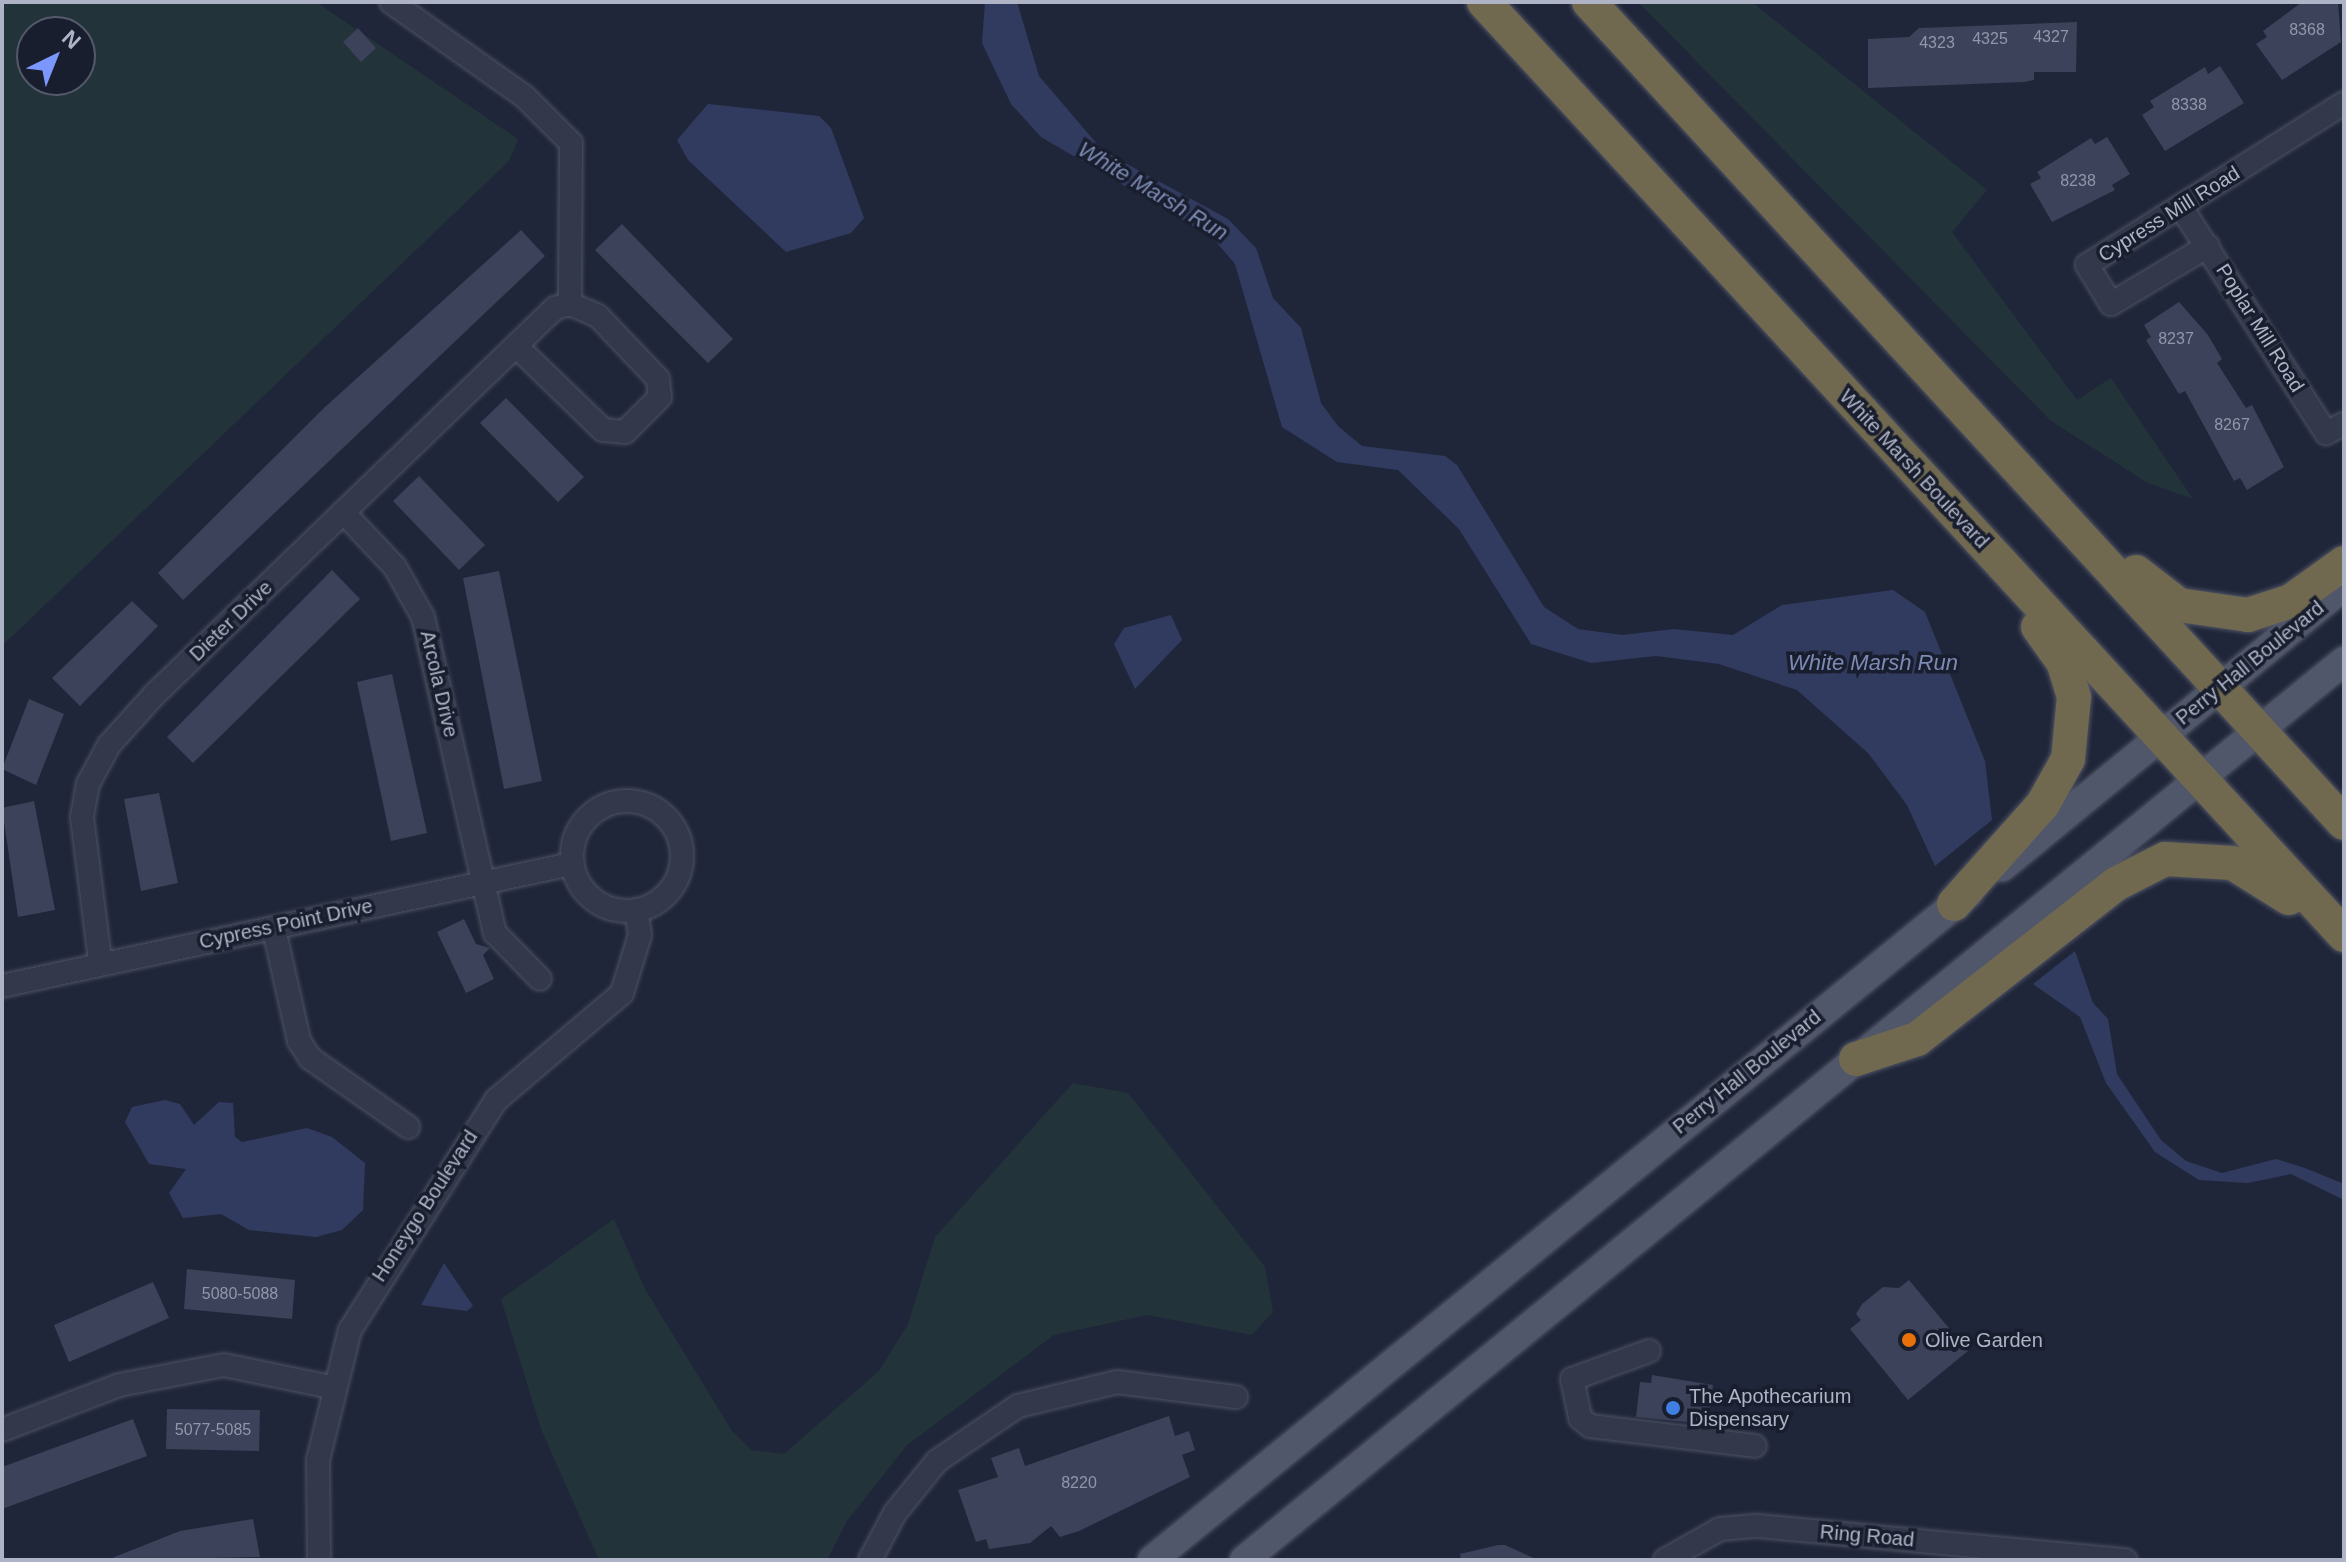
<!DOCTYPE html>
<style>
body{margin:0}
#map{position:relative;width:2346px;height:1562px;overflow:hidden;background:#202639;font-family:Helvetica,sans-serif}
div>[style]{position:absolute}
.green>*{inset:0;background:#22333a}
.water>*{inset:0;background:#313b5f}
.building>*{inset:0;background:#3b4259}
.roads{filter:drop-shadow(0 0 2px #4e5364) drop-shadow(0 0 2px #4e5364)}
.minor>*{height:22px;margin:-11px;padding:0 11px;transform-origin:11px;border-radius:11px;background:#33384a}
.minor>.ring{margin:-11px;padding:0;box-sizing:content-box;background:none;border:22px solid #33384a;border-radius:50%}
.major>*{height:28px;margin:-14px;padding:0 14px;transform-origin:14px;border-radius:14px;background:#51576a}
.highway>*{height:34px;margin:-17px;padding:0 17px;transform-origin:17px;border-radius:17px;background:#706950}
.dots>*{width:22px;height:22px;translate:-50% -50%;box-sizing:border-box;border:4px solid #191e2e;border-radius:50%}
span{translate:-50% -50%;white-space:nowrap;text-align:center;line-height:1.15;-webkit-text-stroke:7px #191e2e;paint-order:stroke}
.number-label{font-size:16px;color:#9197ab}
.number-label span{-webkit-text-stroke-width:0}
.street-label{font-size:20px;color:#aeb3c6}
.poi-label{font-size:20px;color:#aeb3c6}
.left{translate:0 -50%;text-align:left}
.water-label{font-size:22px;color:#7c8ab4;font-style:italic}
.frame{position:absolute;inset:0;border:4px solid #aeb3c6;pointer-events:none}
.north{position:absolute;left:16px;top:16px;width:80px;height:80px;box-sizing:border-box;background:#191e2e;border:2px solid #555a6b;border-radius:50%;rotate:43deg;font-size:22px;font-weight:700;line-height:32px;text-align:center;color:#aeb3c6}
.north::after{content:'';display:block;margin:auto;width:28px;height:36px;background:#7c97fc;clip-path:polygon(50% 0,100% 100%,50% 72%,0 100%)}
</style>
<div id="map">
<div class="green">
<div style="clip-path:polygon(evenodd,2px 2px,316px 2px,518px 139px,509px 161px,2px 646px,2px 2px,32px 32px,80px 32px,80px 80px,32px 80px,32px 32px)"></div>
<div style="clip-path:polygon(1638px 2px,1752px 2px,1987px 190px,1952px 232px,2077px 400px,2111px 378px,2193px 499px,2148px 483px,2051px 421px)"></div>
<div style="clip-path:polygon(1073px 1083px,1128px 1093px,1265px 1267px,1273px 1312px,1252px 1335px,1147px 1315px,1054px 1335px,907px 1445px,847px 1521px,827px 1560px,599px 1560px,541px 1429px,501px 1299px,614px 1219px,645px 1289px,732px 1431px,751px 1450px,784px 1454px,879px 1371px,908px 1324px,935px 1237px)"></div>
</div>
<div class="water">
<div style="clip-path:polygon(985px 2px,1017px 2px,1039px 76px,1103px 151px,1228px 219px,1256px 248px,1273px 298px,1301px 328px,1321px 403px,1338px 426px,1362px 446px,1445px 456px,1457px 465px,1544px 607px,1578px 629px,1622px 635px,1674px 629px,1733px 635px,1782px 605px,1893px 590px,1925px 612px,1985px 761px,1992px 820px,1935px 866px,1907px 805px,1868px 753px,1797px 690px,1719px 664px,1656px 656px,1591px 663px,1531px 644px,1459px 529px,1398px 470px,1337px 462px,1282px 427px,1235px 264px,1212px 237px,1041px 137px,1011px 104px,982px 43px)"></div>
<div style="clip-path:polygon(708px 104px,819px 116px,831px 128px,864px 218px,851px 233px,786px 252px,688px 160px,677px 140px)"></div>
<div style="clip-path:polygon(1171px 615px,1182px 640px,1135px 689px,1114px 644px,1124px 628px)"></div>
<div style="clip-path:polygon(2075px 951px,2093px 1003px,2108px 1019px,2117px 1074px,2161px 1140px,2186px 1161px,2222px 1173px,2276px 1159px,2305px 1168px,2344px 1184px,2344px 1200px,2291px 1174px,2248px 1183px,2199px 1180px,2155px 1152px,2106px 1083px,2080px 1017px,2033px 984px)"></div>
<div style="clip-path:polygon(165px 1100px,180px 1104px,194px 1125px,219px 1102px,233px 1103px,235px 1137px,242px 1142px,307px 1128px,332px 1137px,365px 1163px,363px 1210px,342px 1230px,316px 1237px,249px 1230px,221px 1214px,183px 1218px,169px 1193px,186px 1169px,149px 1164px,125px 1122px,132px 1107px)"></div>
<div style="clip-path:polygon(444px 1263px,473px 1306px,467px 1311px,421px 1305px)"></div>
</div>
<div class="building">
<div style="clip-path:polygon(2302px 2px,2338px 2px,2341px 42px,2282px 80px,2256px 44px,2267px 37px,2263px 31px)"></div>
<div style="clip-path:polygon(2077px 22px,2076px 72px,2034px 72px,2034px 80px,2024px 82px,1868px 88px,1868px 39px,1909px 37px,1919px 28px)"></div>
<div style="clip-path:polygon(358px 28px,376px 48px,361px 62px,343px 42px)"></div>
<div style="clip-path:polygon(2220px 66px,2244px 103px,2165px 151px,2142px 115px,2154px 107px,2150px 101px,2205px 67px,2208px 74px)"></div>
<div style="clip-path:polygon(2107px 137px,2130px 174px,2112px 185px,2115px 190px,2052px 222px,2030px 184px,2041px 178px,2037px 172px,2091px 138px,2095px 144px)"></div>
<div style="clip-path:polygon(622px 224px,733px 339px,708px 363px,595px 250px)"></div>
<div style="clip-path:polygon(521px 230px,545px 256px,183px 600px,158px 573px,325px 407px)"></div>
<div style="clip-path:polygon(2179px 302px,2208px 335px,2222px 359px,2217px 363px,2246px 408px,2252px 405px,2284px 467px,2247px 490px,2240px 478px,2234px 481px,2185px 391px,2179px 394px,2146px 340px,2151px 337px,2144px 325px)"></div>
<div style="clip-path:polygon(506px 398px,584px 477px,558px 502px,480px 423px)"></div>
<div style="clip-path:polygon(419px 476px,485px 545px,459px 570px,393px 501px)"></div>
<div style="clip-path:polygon(332px 570px,360px 599px,193px 763px,167px 737px)"></div>
<div style="clip-path:polygon(499px 571px,542px 781px,504px 789px,463px 578px)"></div>
<div style="clip-path:polygon(132px 601px,158px 626px,80px 706px,52px 678px)"></div>
<div style="clip-path:polygon(392px 674px,427px 833px,391px 841px,357px 682px)"></div>
<div style="clip-path:polygon(29px 699px,64px 714px,36px 785px,2px 769px)"></div>
<div style="clip-path:polygon(159px 793px,178px 883px,141px 891px,124px 799px)"></div>
<div style="clip-path:polygon(34px 801px,55px 910px,18px 917px,2px 808px)"></div>
<div style="clip-path:polygon(464px 919px,476px 944px,490px 948px,483px 955px,494px 979px,466px 993px,437px 932px)"></div>
<div style="clip-path:polygon(187px 1269px,295px 1280px,292px 1319px,184px 1309px)"></div>
<div style="clip-path:polygon(1909px 1280px,1968px 1351px,1908px 1400px,1850px 1329px,1861px 1320px,1856px 1314px,1862px 1304px,1883px 1287px,1899px 1288px)"></div>
<div style="clip-path:polygon(153px 1282px,169px 1318px,69px 1362px,54px 1325px)"></div>
<div style="clip-path:polygon(1652px 1375px,1713px 1385px,1708px 1424px,1636px 1417px,1640px 1382px,1651px 1383px)"></div>
<div style="clip-path:polygon(167px 1409px,260px 1410px,259px 1451px,166px 1449px)"></div>
<div style="clip-path:polygon(1169px 1416px,1175px 1436px,1189px 1431px,1195px 1450px,1182px 1455px,1190px 1477px,1079px 1531px,1060px 1537px,1051px 1526px,1030px 1543px,989px 1549px,986px 1539px,976px 1542px,958px 1490px,998px 1477px,991px 1458px,1019px 1448px,1025px 1466px)"></div>
<div style="clip-path:polygon(133px 1419px,147px 1456px,2px 1509px,2px 1467px)"></div>
<div style="clip-path:polygon(253px 1519px,260px 1557px,107px 1560px,180px 1531px)"></div>
<div style="clip-path:polygon(1498px 1545px,1505px 1545px,1538px 1560px,1461px 1560px,1460px 1554px)"></div>
</div>
<div class="roads">
<div class="minor">
<div style="left:391px;top:2px;width:164px;rotate:35.3deg"></div>
<div style="left:525px;top:97px;width:65px;rotate:45deg"></div>
<div style="left:571px;top:143px;width:161px;rotate:90.4deg"></div>
<div style="left:2181px;top:207px;width:269px;rotate:57.3deg"></div>
<div style="left:2326px;top:433px;width:20px;rotate:-27deg"></div>
<div style="left:2208px;top:246px;width:113px;rotate:149.1deg"></div>
<div style="left:2111px;top:304px;width:46px;rotate:-121.6deg"></div>
<div style="left:2087px;top:265px;width:304px;rotate:-32.2deg"></div>
<div style="left:343px;top:512px;width:76px;rotate:46.6deg"></div>
<div style="left:395px;top:567px;width:57px;rotate:60.8deg"></div>
<div style="left:423px;top:617px;width:324px;rotate:77.2deg"></div>
<div style="left:495px;top:933px;width:64px;rotate:45.6deg"></div>
<div class="ring" style="left:572px;top:801px;width:88px;height:88px"></div>
<div style="left:274px;top:929px;width:115px;rotate:77.4deg"></div>
<div style="left:299px;top:1041px;width:20px;rotate:57deg"></div>
<div style="left:310px;top:1058px;width:120px;rotate:35.1deg"></div>
<div style="left:100px;top:960px;width:144px;rotate:-97.2deg"></div>
<div style="left:82px;top:817px;width:34px;rotate:-80deg"></div>
<div style="left:88px;top:784px;width:44px;rotate:-61.7deg"></div>
<div style="left:109px;top:745px;width:69px;rotate:-48deg"></div>
<div style="left:155px;top:694px;width:556px;rotate:-43.98deg"></div>
<div style="left:555px;top:308px;width:16px;rotate:-15deg"></div>
<div style="left:570px;top:304px;width:30px;rotate:23deg"></div>
<div style="left:598px;top:316px;width:87px;rotate:46.4deg"></div>
<div style="left:658px;top:379px;width:18px;rotate:84deg"></div>
<div style="left:660px;top:397px;width:49px;rotate:135deg"></div>
<div style="left:625px;top:432px;width:22px;rotate:-175deg"></div>
<div style="left:603px;top:430px;width:121px;rotate:-136deg"></div>
<div style="left:2px;top:986px;width:582px;rotate:-12.1deg"></div>
<div style="left:1649px;top:1351px;width:82px;rotate:160deg"></div>
<div style="left:1572px;top:1379px;width:40px;rotate:78deg"></div>
<div style="left:1580px;top:1418px;width:13px;rotate:39deg"></div>
<div style="left:1590px;top:1426px;width:166px;rotate:6.9deg"></div>
<div style="left:2px;top:1430px;width:125px;rotate:-21deg"></div>
<div style="left:119px;top:1385px;width:107px;rotate:-10.8deg"></div>
<div style="left:224px;top:1365px;width:109px;rotate:11.6deg"></div>
<div style="left:319px;top:1560px;width:100px;rotate:-90.6deg"></div>
<div style="left:318px;top:1460px;width:134px;rotate:-76.2deg"></div>
<div style="left:350px;top:1330px;width:272px;rotate:-57.6deg"></div>
<div style="left:496px;top:1100px;width:165px;rotate:-40.3deg"></div>
<div style="left:622px;top:993px;width:61px;rotate:-72.8deg"></div>
<div style="left:640px;top:935px;width:24px;rotate:-99deg"></div>
<div style="left:870px;top:1560px;width:53px;rotate:-62deg"></div>
<div style="left:895px;top:1513px;width:67px;rotate:-51.1deg"></div>
<div style="left:937px;top:1461px;width:98px;rotate:-34.2deg"></div>
<div style="left:1018px;top:1406px;width:102px;rotate:-13.6deg"></div>
<div style="left:1117px;top:1382px;width:120px;rotate:7.2deg"></div>
<div style="left:1665px;top:1560px;width:63px;rotate:-29.4deg"></div>
<div style="left:1720px;top:1529px;width:38px;rotate:-5deg"></div>
<div style="left:1758px;top:1526px;width:369px;rotate:5.3deg"></div>
</div>
<div class="major">
<div style="left:2002px;top:867px;width:443px;rotate:-39.4deg"></div>
<div style="left:1152px;top:1560px;width:1055px;rotate:-39.23deg"></div>
<div style="left:1244px;top:1560px;width:1421px;rotate:-39.26deg"></div>
</div>
<div class="highway">
<div style="left:1484px;top:2px;width:1269px;rotate:47.33deg"></div>
<div style="left:1589px;top:2px;width:1115px;rotate:47.4deg"></div>
<div style="left:2136px;top:572px;width:54px;rotate:37.5deg"></div>
<div style="left:2179px;top:605px;width:70px;rotate:8.2deg"></div>
<div style="left:2248px;top:615px;width:45px;rotate:-18deg"></div>
<div style="left:2291px;top:601px;width:65px;rotate:-35.6deg"></div>
<div style="left:1954px;top:904px;width:134px;rotate:-48.3deg"></div>
<div style="left:2043px;top:804px;width:51px;rotate:-60.9deg"></div>
<div style="left:2068px;top:759px;width:62px;rotate:-84.5deg"></div>
<div style="left:2074px;top:697px;width:37px;rotate:-107deg"></div>
<div style="left:2063px;top:662px;width:43px;rotate:-125.5deg"></div>
<div style="left:1856px;top:1059px;width:64px;rotate:-18.2deg"></div>
<div style="left:1917px;top:1039px;width:252px;rotate:-37.9deg"></div>
<div style="left:2116px;top:884px;width:55px;rotate:-27deg"></div>
<div style="left:2165px;top:859px;width:68px;rotate:3.4deg"></div>
<div style="left:2233px;top:863px;width:66px;rotate:32deg"></div>
</div>
</div>
<div class="dots">
<div style="left:1909px;top:1340px;background:#e8710a"></div>
<div style="left:1673px;top:1408px;background:#3f7fe0"></div>
</div>
<div class="number-label">
<span style="left:2307px;top:30px">8368</span>
<span style="left:2051px;top:37px">4327</span>
<span style="left:1990px;top:39px">4325</span>
<span style="left:1937px;top:43px">4323</span>
<span style="left:2189px;top:105px">8338</span>
<span style="left:2078px;top:181px">8238</span>
<span style="left:2176px;top:339px">8237</span>
<span style="left:2232px;top:425px">8267</span>
<span style="left:240px;top:1294px">5080-5088</span>
<span style="left:213px;top:1430px">5077-5085</span>
<span style="left:1079px;top:1483px">8220</span>
</div>
<div class="street-label">
<span style="left:2169px;top:214px;rotate:-32deg">Cypress Mill Road</span>
<span style="left:2260px;top:328px;rotate:58deg">Poplar Mill Road</span>
<span style="left:1914px;top:469px;rotate:47deg">White Marsh Boulevard</span>
<span style="left:231px;top:621px;rotate:-44deg">Dieter Drive</span>
<span style="left:2250px;top:663px;rotate:-39deg">Perry Hall Boulevard</span>
<span style="left:439px;top:684px;rotate:77deg">Arcola Drive</span>
<span style="left:286px;top:924px;rotate:-12deg">Cypress Point Drive</span>
<span style="left:1747px;top:1072px;rotate:-39deg">Perry Hall Boulevard</span>
<span style="left:425px;top:1206px;rotate:-57deg">Honeygo Boulevard</span>
<span style="left:1867px;top:1536px;rotate:5deg">Ring Road</span>
</div>
<div class="poi-label">
<span class="left" style="left:1925px;top:1340px">Olive Garden</span>
<span class="left" style="left:1689px;top:1408px">The Apothecarium<br>Dispensary</span>
</div>
<div class="water-label">
<span style="left:1153px;top:191px;rotate:31deg">White Marsh Run</span>
<span style="left:1873px;top:663px">White Marsh Run</span>
</div>
<div class="frame"></div>
<div class="north">N</div>
</div>
